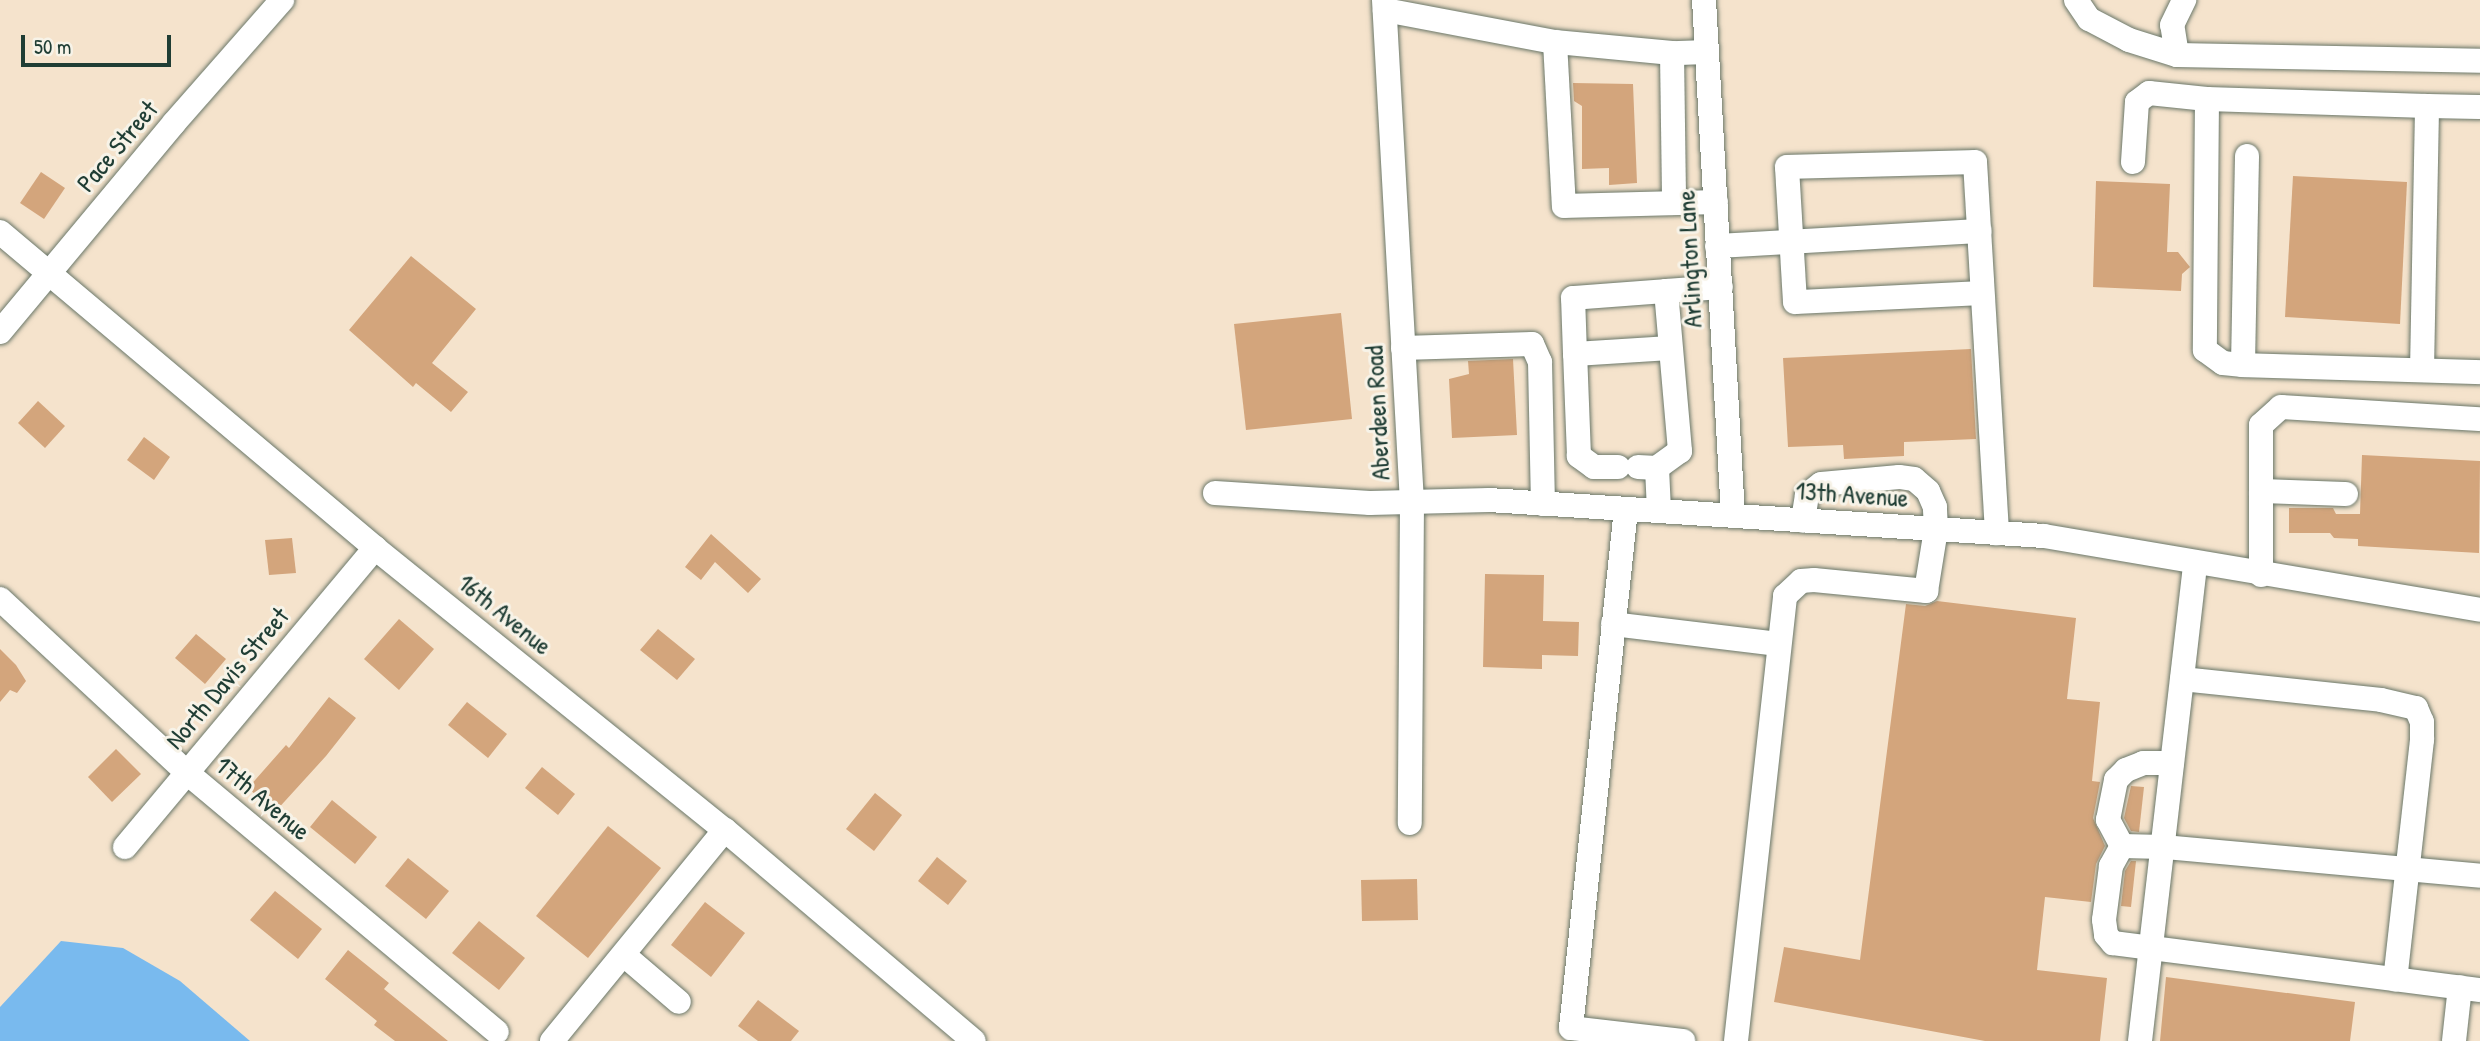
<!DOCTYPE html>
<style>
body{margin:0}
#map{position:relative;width:2480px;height:1041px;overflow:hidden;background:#f5e3cc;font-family:"Patrick Hand",sans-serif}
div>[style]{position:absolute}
.water>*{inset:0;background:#79baee}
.building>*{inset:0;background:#d3a57c}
.roads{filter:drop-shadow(0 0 2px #6a7769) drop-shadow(0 0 2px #6a7769)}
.minor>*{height:24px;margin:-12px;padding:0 12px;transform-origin:12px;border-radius:12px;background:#fff}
span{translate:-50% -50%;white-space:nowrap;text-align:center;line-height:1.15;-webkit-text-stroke:6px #f7f3e8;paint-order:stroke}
.street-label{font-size:26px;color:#1f3d34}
.scale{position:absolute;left:21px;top:35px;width:150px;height:32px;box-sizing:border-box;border:4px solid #1f3d34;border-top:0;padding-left:9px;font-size:21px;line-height:24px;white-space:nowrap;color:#1f3d34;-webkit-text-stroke:5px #f7f3e8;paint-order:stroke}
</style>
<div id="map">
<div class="water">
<div style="clip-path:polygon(61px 941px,123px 948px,180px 981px,250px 1041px,0 1041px,0 1007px)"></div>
</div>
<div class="building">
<div style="clip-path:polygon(1573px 83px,1633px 84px,1637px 183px,1609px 185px,1609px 168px,1582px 169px,1582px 106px,1574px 101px)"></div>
<div style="clip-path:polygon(41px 172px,65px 188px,44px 219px,20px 203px)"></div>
<div style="clip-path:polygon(2293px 176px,2407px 182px,2400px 324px,2285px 317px)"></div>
<div style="clip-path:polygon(2096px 181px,2170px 184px,2167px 252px,2178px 252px,2190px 267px,2182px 274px,2181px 291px,2093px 287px)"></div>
<div style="clip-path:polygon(411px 256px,476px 309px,432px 363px,468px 392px,451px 412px,416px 383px,413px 387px,349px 330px)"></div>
<div style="clip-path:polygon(1341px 313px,1352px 419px,1246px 430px,1234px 324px)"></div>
<div style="clip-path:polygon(1971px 349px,1976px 439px,1904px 442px,1904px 456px,1844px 459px,1843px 445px,1788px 447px,1783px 358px)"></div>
<div style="clip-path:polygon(1513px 359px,1517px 435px,1452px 438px,1449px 379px,1469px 374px,1468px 361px)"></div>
<div style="clip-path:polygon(38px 401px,65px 426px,45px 448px,18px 423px)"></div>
<div style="clip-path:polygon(144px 437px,170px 457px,154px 480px,127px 460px)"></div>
<div style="clip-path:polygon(2362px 455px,2480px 461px,2479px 553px,2358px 546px,2358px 539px,2334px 538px,2330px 533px,2289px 533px,2289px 508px,2333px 508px,2336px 514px,2360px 514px)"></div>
<div style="clip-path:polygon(711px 534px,761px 579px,748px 593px,715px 562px,701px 580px,685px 567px)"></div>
<div style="clip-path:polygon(292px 538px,296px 573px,269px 575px,265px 540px)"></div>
<div style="clip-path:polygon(1485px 574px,1544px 575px,1543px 621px,1579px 622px,1578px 656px,1542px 655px,1542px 669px,1483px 667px)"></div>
<div style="clip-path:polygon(1937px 601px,2076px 618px,2067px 699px,2100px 702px,2092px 781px,2100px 782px,2093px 818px,2105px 846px,2096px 864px,2091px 902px,2045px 897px,2037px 970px,2107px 978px,2100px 1041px,1985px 1041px,1774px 1002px,1784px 947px,1860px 960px,1906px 604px,1925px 606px)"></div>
<div style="clip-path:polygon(399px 619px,434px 649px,399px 690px,364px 659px)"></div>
<div style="clip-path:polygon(658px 629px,695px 659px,677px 680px,640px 650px)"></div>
<div style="clip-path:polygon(196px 634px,226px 659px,205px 684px,175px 658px)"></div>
<div style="clip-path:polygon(0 649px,16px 665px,26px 681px,17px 693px,10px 690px,0 702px)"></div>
<div style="clip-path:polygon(329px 697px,356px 718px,326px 756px,275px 812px,248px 788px,286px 745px,289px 748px)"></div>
<div style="clip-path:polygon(467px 702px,507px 734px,488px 758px,448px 725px)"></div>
<div style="clip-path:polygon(116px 749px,141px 774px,112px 802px,88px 777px)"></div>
<div style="clip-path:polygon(542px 767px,575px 794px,558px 815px,525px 788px)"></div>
<div style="clip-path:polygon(2131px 786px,2144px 787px,2139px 832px,2131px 831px,2124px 818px)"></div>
<div style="clip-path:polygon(875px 793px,902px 815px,874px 851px,846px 829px)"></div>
<div style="clip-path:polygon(332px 800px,377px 837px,355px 864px,310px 827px)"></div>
<div style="clip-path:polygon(608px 826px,661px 868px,588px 958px,536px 916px)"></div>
<div style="clip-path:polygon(937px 857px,967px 881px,948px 905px,918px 881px)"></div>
<div style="clip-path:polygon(408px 858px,449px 891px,426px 919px,385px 886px)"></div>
<div style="clip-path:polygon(2131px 861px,2136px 861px,2131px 907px,2121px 906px,2125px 871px)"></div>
<div style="clip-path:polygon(1417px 879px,1418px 920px,1362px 921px,1361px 880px)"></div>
<div style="clip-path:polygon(275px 891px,322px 929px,298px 959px,250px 920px)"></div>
<div style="clip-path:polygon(705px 902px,745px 933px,711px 977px,671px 945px)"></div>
<div style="clip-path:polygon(479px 921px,525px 958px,499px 990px,452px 953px)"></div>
<div style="clip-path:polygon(348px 950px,389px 983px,384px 989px,448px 1041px,395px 1041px,374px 1025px,377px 1021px,325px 979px)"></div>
<div style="clip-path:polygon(2166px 977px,2355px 1002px,2350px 1041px,2160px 1041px)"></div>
<div style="clip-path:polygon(758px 1000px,799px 1031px,791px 1041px,758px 1041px,738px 1026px)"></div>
</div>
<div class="roads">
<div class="minor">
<div style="left:1384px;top:0;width:503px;rotate:86.81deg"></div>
<div style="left:1412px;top:502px;width:321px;rotate:90.4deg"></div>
<div style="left:1704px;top:0;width:516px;rotate:86.78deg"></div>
<div style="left:2076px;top:0;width:23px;rotate:56deg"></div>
<div style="left:2089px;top:19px;width:45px;rotate:27.7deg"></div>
<div style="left:2129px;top:40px;width:50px;rotate:17.4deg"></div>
<div style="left:2177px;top:55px;width:303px;rotate:1.1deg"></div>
<div style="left:1385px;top:10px;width:173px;rotate:10.7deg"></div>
<div style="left:1707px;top:52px;width:35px;rotate:178deg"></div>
<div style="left:1672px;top:53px;width:118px;rotate:-174.6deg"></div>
<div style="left:1555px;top:42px;width:164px;rotate:86.9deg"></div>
<div style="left:1564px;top:206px;width:152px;rotate:-1.5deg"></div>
<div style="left:1672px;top:53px;width:150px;rotate:89.2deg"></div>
<div style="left:2177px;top:55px;width:30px;rotate:-99deg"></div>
<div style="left:2172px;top:25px;width:28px;rotate:-64deg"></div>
<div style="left:2427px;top:106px;width:220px;rotate:-178.2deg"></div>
<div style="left:2207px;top:99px;width:251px;rotate:90.5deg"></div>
<div style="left:2205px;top:350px;width:22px;rotate:36deg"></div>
<div style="left:2223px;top:363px;width:20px;rotate:6deg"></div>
<div style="left:2243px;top:365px;width:237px;rotate:1.7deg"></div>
<div style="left:2133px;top:162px;width:60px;rotate:-86.2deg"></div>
<div style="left:2137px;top:102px;width:15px;rotate:-37deg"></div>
<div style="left:2149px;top:93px;width:58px;rotate:5.9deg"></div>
<div style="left:0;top:232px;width:490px;rotate:40.1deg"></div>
<div style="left:375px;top:548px;width:449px;rotate:38.9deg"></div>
<div style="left:725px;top:830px;width:326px;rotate:40.3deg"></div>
<div style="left:1717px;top:246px;width:263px;rotate:-3.3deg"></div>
<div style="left:1666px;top:291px;width:55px;rotate:-4.2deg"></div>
<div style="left:1982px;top:293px;width:187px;rotate:177.2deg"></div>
<div style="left:1795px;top:302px;width:135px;rotate:-93.4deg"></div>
<div style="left:1787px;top:167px;width:188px;rotate:-1.5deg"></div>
<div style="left:1975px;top:162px;width:372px;rotate:86.6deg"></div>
<div style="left:0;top:332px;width:272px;rotate:-50.2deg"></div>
<div style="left:174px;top:123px;width:164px;rotate:-48.7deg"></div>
<div style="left:1403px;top:348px;width:129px;rotate:-1.8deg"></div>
<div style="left:1532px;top:344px;width:20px;rotate:66deg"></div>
<div style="left:1540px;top:362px;width:142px;rotate:88.8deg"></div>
<div style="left:1575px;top:354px;width:56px;rotate:-92deg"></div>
<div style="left:1573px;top:298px;width:93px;rotate:-4.3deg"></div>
<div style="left:1666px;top:291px;width:161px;rotate:85deg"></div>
<div style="left:1680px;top:451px;width:29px;rotate:144deg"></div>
<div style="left:1657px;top:468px;width:19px;rotate:-177deg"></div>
<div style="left:2243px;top:365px;width:209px;rotate:-88.9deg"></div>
<div style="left:2422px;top:370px;width:264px;rotate:-88.9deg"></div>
<div style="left:2427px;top:106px;width:53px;rotate:1.1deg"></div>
<div style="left:1618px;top:467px;width:24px;rotate:180deg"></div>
<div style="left:1594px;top:467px;width:19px;rotate:-144deg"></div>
<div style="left:1579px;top:456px;width:102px;rotate:-92.2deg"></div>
<div style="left:1575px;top:354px;width:95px;rotate:-3.6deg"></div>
<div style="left:1657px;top:468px;width:42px;rotate:87.3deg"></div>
<div style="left:2261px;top:491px;width:85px;rotate:2deg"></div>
<div style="left:1215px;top:493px;width:155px;rotate:3.7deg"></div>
<div style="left:1370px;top:503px;width:119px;rotate:-1.4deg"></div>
<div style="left:1489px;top:500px;width:556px;rotate:3.71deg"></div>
<div style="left:2044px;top:536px;width:442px;rotate:9.6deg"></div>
<div style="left:1626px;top:509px;width:522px;rotate:96.05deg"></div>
<div style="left:1571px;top:1028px;width:113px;rotate:6.6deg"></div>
<div style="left:2261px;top:575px;width:150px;rotate:-90deg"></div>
<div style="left:2261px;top:425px;width:27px;rotate:-42deg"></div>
<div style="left:2281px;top:407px;width:199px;rotate:3.5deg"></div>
<div style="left:0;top:599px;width:254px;rotate:42.9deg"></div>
<div style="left:186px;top:772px;width:405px;rotate:39.9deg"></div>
<div style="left:1613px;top:624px;width:167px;rotate:6.9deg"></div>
<div style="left:2182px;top:679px;width:200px;rotate:6deg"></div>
<div style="left:2381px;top:700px;width:36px;rotate:13deg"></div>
<div style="left:2416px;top:708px;width:15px;rotate:67deg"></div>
<div style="left:2422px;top:722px;width:18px;rotate:90deg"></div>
<div style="left:2422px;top:740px;width:241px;rotate:96.4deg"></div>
<div style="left:2122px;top:846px;width:23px;rotate:119deg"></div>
<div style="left:2111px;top:866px;width:54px;rotate:97.4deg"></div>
<div style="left:2104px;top:920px;width:15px;rotate:82deg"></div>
<div style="left:2106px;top:935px;width:11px;rotate:49deg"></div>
<div style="left:2113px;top:943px;width:370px;rotate:7.3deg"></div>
<div style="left:2122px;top:846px;width:42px;rotate:1.4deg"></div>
<div style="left:2164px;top:847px;width:317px;rotate:5.2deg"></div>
<div style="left:2122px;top:846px;width:30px;rotate:-118deg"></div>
<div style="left:2108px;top:820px;width:41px;rotate:-78.7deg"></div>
<div style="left:2116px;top:780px;width:14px;rotate:-45deg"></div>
<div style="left:2126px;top:770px;width:18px;rotate:-22deg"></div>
<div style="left:2143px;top:763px;width:29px"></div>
<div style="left:125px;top:847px;width:390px;rotate:-50.1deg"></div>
<div style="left:624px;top:955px;width:72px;rotate:40.5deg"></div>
<div style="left:552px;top:1041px;width:273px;rotate:-50.7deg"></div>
<div style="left:1736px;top:1041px;width:448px;rotate:-83.7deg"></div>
<div style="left:1785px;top:596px;width:22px;rotate:-43deg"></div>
<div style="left:1801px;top:581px;width:13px;rotate:-4deg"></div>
<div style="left:1814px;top:580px;width:113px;rotate:5.6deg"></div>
<div style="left:1926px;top:591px;width:63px;rotate:-80.8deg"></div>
<div style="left:1936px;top:529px;width:22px;rotate:-93deg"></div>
<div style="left:1935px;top:507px;width:17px;rotate:-114deg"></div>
<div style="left:1928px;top:491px;width:18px;rotate:-139deg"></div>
<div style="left:1914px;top:479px;width:15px;rotate:-172deg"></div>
<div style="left:1899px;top:477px;width:78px;rotate:174.9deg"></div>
<div style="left:1821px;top:484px;width:18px;rotate:142deg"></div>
<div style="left:1807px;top:495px;width:26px;rotate:99deg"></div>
<div style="left:2140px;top:1041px;width:481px;rotate:-83.4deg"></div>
<div style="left:2454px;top:1041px;width:54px;rotate:-83.7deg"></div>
</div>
</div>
<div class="street-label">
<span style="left:117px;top:146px;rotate:-50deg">Pace Street</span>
<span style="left:1689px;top:259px;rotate:-93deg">Arlington Lane</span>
<span style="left:1377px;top:413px;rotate:-93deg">Aberdeen Road</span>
<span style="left:1852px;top:494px;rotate:4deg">13th Avenue</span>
<span style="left:505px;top:614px;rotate:39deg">16th Avenue</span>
<span style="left:227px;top:678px;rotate:-50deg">North Davis Street</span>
<span style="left:263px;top:798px;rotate:40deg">17th Avenue</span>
</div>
<div class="scale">50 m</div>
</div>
